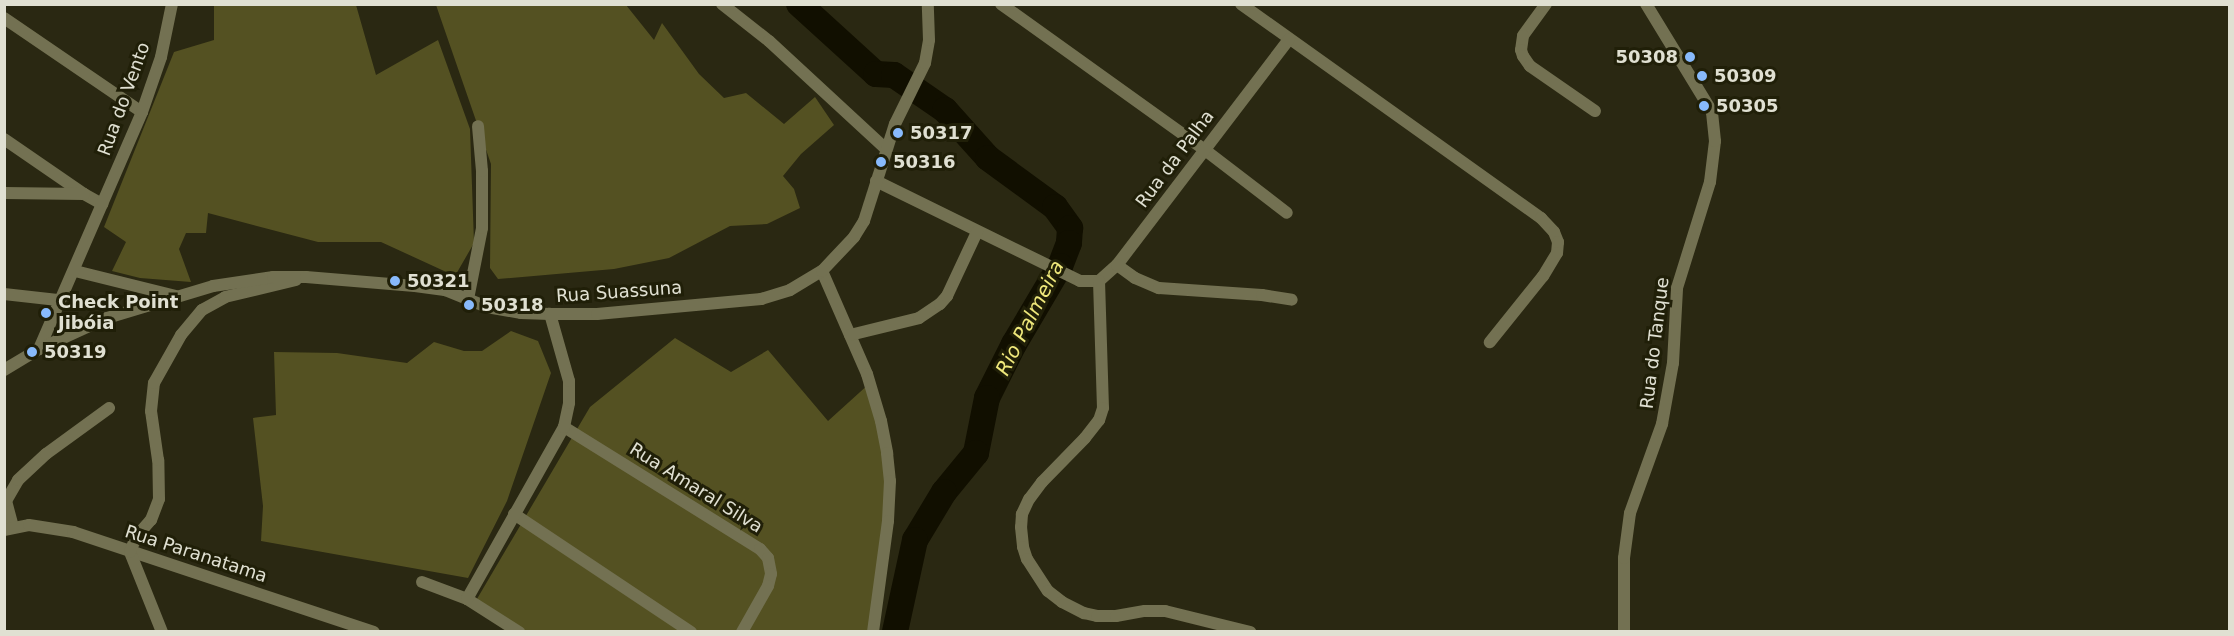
<!DOCTYPE html>
<meta charset="utf-8">
<style>
body{margin:0}
#map{position:relative;width:2234px;height:636px;overflow:hidden;background:#2a2812;font-family:"DejaVu Sans",sans-serif}
div>[style]{position:absolute}
.green>*{inset:0;background:#545122}
.river>*{height:26px;margin:-13px;padding:0 13px;transform-origin:13px;border-radius:13px;background:#110f00}
.minor>*{height:12px;margin:-6px;padding:0 6px;transform-origin:6px;border-radius:6px;background:#737152}
.tertiary>*{height:12px;margin:-6px;padding:0 6px;transform-origin:6px;border-radius:6px;background:#737152}
.dots>*{width:16px;height:16px;translate:-50% -50%;box-sizing:border-box;border:3px solid #201f08;border-radius:50%}
span{translate:-50% -50%;white-space:nowrap;text-align:center;line-height:1.15;-webkit-text-stroke:6px #201f08;paint-order:stroke}
.poi-label{font-size:18px;color:#e0e0d2;font-weight:700}
.right{translate:-100% -50%;text-align:right}
.left{translate:0 -50%;text-align:left}
.street-label{font-size:18px;color:#e0e0d2}
.water-label{font-size:20px;color:#efe87b;font-style:italic}
.frame{position:absolute;inset:0;border:6px solid #e0e0d2;pointer-events:none}
</style>
<div id="map">
<div class="green">
<div style="clip-path:polygon(214px 5px,356px 5px,376px 75px,438px 40px,470px 129px,474px 243px,455px 276px,381px 242px,318px 242px,208px 213px,206px 233px,186px 233px,179px 249px,191px 282px,140px 278px,112px 271px,126px 242px,104px 227px,174px 52px,214px 40px)"></div>
<div style="clip-path:polygon(436px 5px,626px 5px,654px 40px,662px 23px,699px 74px,724px 98px,746px 93px,784px 124px,815px 97px,834px 125px,801px 154px,783px 176px,794px 189px,800px 208px,767px 224px,730px 226px,669px 258px,614px 269px,498px 279px,490px 268px,491px 164px)"></div>
<div style="clip-path:polygon(511px 331px,538px 341px,551px 373px,507px 501px,468px 578px,261px 541px,263px 506px,253px 418px,276px 415px,274px 352px,337px 353px,407px 363px,434px 342px,464px 351px,482px 351px)"></div>
<div style="clip-path:polygon(675px 338px,731px 372px,768px 350px,828px 421px,870px 383px,889px 474px,872px 631px,525px 631px,474px 604px,590px 407px)"></div>
</div>
<div class="river">
<div style="left:799px;top:4px;width:104px;rotate:42.3deg"></div>
<div style="left:876px;top:74px;width:18px;rotate:3deg"></div>
<div style="left:894px;top:75px;width:62px;rotate:34.5deg"></div>
<div style="left:945px;top:110px;width:64px;rotate:48.1deg"></div>
<div style="left:988px;top:158px;width:83px;rotate:36.2deg"></div>
<div style="left:1055px;top:207px;width:26px;rotate:54deg"></div>
<div style="left:1070px;top:228px;width:15px;rotate:94deg"></div>
<div style="left:1069px;top:243px;width:25px;rotate:111deg"></div>
<div style="left:1060px;top:266px;width:91px;rotate:120.5deg"></div>
<div style="left:1014px;top:344px;width:60px;rotate:116.6deg"></div>
<div style="left:987px;top:398px;width:56px;rotate:101.3deg"></div>
<div style="left:976px;top:453px;width:50px;rotate:129.4deg"></div>
<div style="left:944px;top:492px;width:56px;rotate:121.1deg"></div>
<div style="left:915px;top:540px;width:94px;rotate:102.3deg"></div>
</div>
<div class="minor">
<div style="left:722px;top:4px;width:60px;rotate:38.2deg"></div>
<div style="left:769px;top:41px;width:159px;rotate:42.7deg"></div>
<div style="left:1001px;top:4px;width:251px;rotate:35.6deg"></div>
<div style="left:1205px;top:150px;width:103px;rotate:37.5deg"></div>
<div style="left:1241px;top:4px;width:369px;rotate:35.5deg"></div>
<div style="left:1541px;top:218px;width:19px;rotate:47deg"></div>
<div style="left:1554px;top:232px;width:11px;rotate:68deg"></div>
<div style="left:1558px;top:242px;width:11px;rotate:95deg"></div>
<div style="left:1557px;top:253px;width:27px;rotate:121deg"></div>
<div style="left:1543px;top:276px;width:85px;rotate:128.8deg"></div>
<div style="left:1546px;top:4px;width:39px;rotate:126deg"></div>
<div style="left:1523px;top:36px;width:14px;rotate:98deg"></div>
<div style="left:1521px;top:50px;width:6px;rotate:72deg"></div>
<div style="left:1523px;top:56px;width:12px;rotate:55deg"></div>
<div style="left:1530px;top:66px;width:79px;rotate:34.7deg"></div>
<div style="left:4px;top:18px;width:167px;rotate:34.3deg"></div>
<div style="left:4px;top:139px;width:97px;rotate:34.5deg"></div>
<div style="left:84px;top:194px;width:21px;rotate:29deg"></div>
<div style="left:876px;top:181px;width:227px;rotate:26.1deg"></div>
<div style="left:1080px;top:281px;width:19px"></div>
<div style="left:1099px;top:281px;width:24px;rotate:-42deg"></div>
<div style="left:1117px;top:265px;width:284px;rotate:-52.7deg"></div>
<div style="left:4px;top:193px;width:80px;rotate:0.7deg"></div>
<div style="left:1117px;top:265px;width:22px;rotate:36deg"></div>
<div style="left:1135px;top:278px;width:26px;rotate:23deg"></div>
<div style="left:1159px;top:288px;width:103px;rotate:3.9deg"></div>
<div style="left:1262px;top:295px;width:30px;rotate:9deg"></div>
<div style="left:75px;top:271px;width:104px;rotate:13.9deg"></div>
<div style="left:822px;top:271px;width:112px;rotate:66.4deg"></div>
<div style="left:867px;top:374px;width:49px;rotate:73.4deg"></div>
<div style="left:881px;top:421px;width:33px;rotate:79deg"></div>
<div style="left:887px;top:453px;width:28px;rotate:84deg"></div>
<div style="left:890px;top:481px;width:40px;rotate:92.9deg"></div>
<div style="left:888px;top:521px;width:112px;rotate:97.7deg"></div>
<div style="left:1099px;top:281px;width:127px;rotate:88.2deg"></div>
<div style="left:1103px;top:408px;width:13px;rotate:108deg"></div>
<div style="left:1099px;top:420px;width:23px;rotate:128deg"></div>
<div style="left:1085px;top:438px;width:62px;rotate:134.3deg"></div>
<div style="left:1042px;top:482px;width:21px;rotate:127deg"></div>
<div style="left:1029px;top:499px;width:17px;rotate:115deg"></div>
<div style="left:1022px;top:514px;width:13px;rotate:94deg"></div>
<div style="left:1021px;top:527px;width:20px;rotate:84deg"></div>
<div style="left:1023px;top:547px;width:13px;rotate:72deg"></div>
<div style="left:1027px;top:559px;width:38px;rotate:57deg"></div>
<div style="left:1048px;top:591px;width:18px;rotate:38deg"></div>
<div style="left:1062px;top:602px;width:25px;rotate:27deg"></div>
<div style="left:1084px;top:613px;width:13px;rotate:13deg"></div>
<div style="left:1097px;top:616px;width:19px"></div>
<div style="left:1116px;top:616px;width:29px;rotate:-10deg"></div>
<div style="left:1145px;top:611px;width:20px"></div>
<div style="left:1165px;top:611px;width:88px;rotate:13.9deg"></div>
<div style="left:4px;top:294px;width:54px;rotate:6.3deg"></div>
<div style="left:468px;top:299px;width:72px;rotate:-78.8deg"></div>
<div style="left:482px;top:228px;width:57px;rotate:-90deg"></div>
<div style="left:482px;top:171px;width:45px;rotate:-95.1deg"></div>
<div style="left:850px;top:335px;width:71px;rotate:-13.8deg"></div>
<div style="left:919px;top:318px;width:25px;rotate:-34deg"></div>
<div style="left:940px;top:304px;width:11px;rotate:-49deg"></div>
<div style="left:947px;top:296px;width:71px;rotate:-64.9deg"></div>
<div style="left:39px;top:349px;width:258px;rotate:-66.5deg"></div>
<div style="left:142px;top:112px;width:58px;rotate:-70.9deg"></div>
<div style="left:161px;top:57px;width:54px;rotate:-78.3deg"></div>
<div style="left:564px;top:427px;width:231px;rotate:31.9deg"></div>
<div style="left:760px;top:549px;width:12px;rotate:48deg"></div>
<div style="left:768px;top:558px;width:16px;rotate:79deg"></div>
<div style="left:771px;top:574px;width:12px;rotate:104deg"></div>
<div style="left:768px;top:586px;width:53px;rotate:119.5deg"></div>
<div style="left:514px;top:514px;width:213px;rotate:33.7deg"></div>
<div style="left:13px;top:527px;width:27px;rotate:-105deg"></div>
<div style="left:6px;top:501px;width:24px;rotate:-60deg"></div>
<div style="left:18px;top:480px;width:38px;rotate:-43deg"></div>
<div style="left:46px;top:454px;width:78px;rotate:-36.1deg"></div>
<div style="left:4px;top:530px;width:25px;rotate:-11deg"></div>
<div style="left:29px;top:525px;width:45px;rotate:9deg"></div>
<div style="left:73px;top:532px;width:317px;rotate:18.4deg"></div>
<div style="left:422px;top:582px;width:48px;rotate:20.7deg"></div>
<div style="left:467px;top:599px;width:62px;rotate:32.4deg"></div>
<div style="left:467px;top:599px;width:197px;rotate:-60.6deg"></div>
<div style="left:564px;top:427px;width:25px;rotate:-78deg"></div>
<div style="left:569px;top:403px;width:22px;rotate:-90deg"></div>
<div style="left:569px;top:381px;width:70px;rotate:-105.8deg"></div>
<div style="left:162px;top:632px;width:86px;rotate:-111.8deg"></div>
<div style="left:130px;top:552px;width:16px;rotate:-68deg"></div>
<div style="left:136px;top:537px;width:23px;rotate:-49deg"></div>
<div style="left:151px;top:520px;width:22px;rotate:-69deg"></div>
<div style="left:159px;top:499px;width:39px;rotate:-91deg"></div>
<div style="left:158px;top:460px;width:49px;rotate:-98.1deg"></div>
<div style="left:151px;top:411px;width:28px;rotate:-84deg"></div>
<div style="left:154px;top:383px;width:55px;rotate:-60.6deg"></div>
<div style="left:181px;top:335px;width:33px;rotate:-50deg"></div>
<div style="left:202px;top:310px;width:26px;rotate:-29deg"></div>
<div style="left:225px;top:297px;width:73px;rotate:-13.5deg"></div>
<div style="left:1624px;top:632px;width:74px;rotate:-90deg"></div>
<div style="left:1624px;top:558px;width:45px;rotate:-82.4deg"></div>
<div style="left:1630px;top:513px;width:95px;rotate:-70.2deg"></div>
<div style="left:1662px;top:424px;width:62px;rotate:-79.8deg"></div>
<div style="left:1673px;top:363px;width:75px;rotate:-86.9deg"></div>
<div style="left:1677px;top:288px;width:111px;rotate:-72.7deg"></div>
<div style="left:1710px;top:182px;width:41px;rotate:-83deg"></div>
<div style="left:1715px;top:141px;width:29px;rotate:-96deg"></div>
<div style="left:1712px;top:112px;width:127px;rotate:-121.4deg"></div>
</div>
<div class="tertiary">
<div style="left:4px;top:370px;width:41px;rotate:-31deg"></div>
<div style="left:39px;top:349px;width:75px;rotate:-24.5deg"></div>
<div style="left:107px;top:318px;width:111px;rotate:-16.8deg"></div>
<div style="left:213px;top:286px;width:61px;rotate:-8.5deg"></div>
<div style="left:273px;top:277px;width:33px"></div>
<div style="left:306px;top:277px;width:109px;rotate:4.7deg"></div>
<div style="left:415px;top:286px;width:30px;rotate:8deg"></div>
<div style="left:445px;top:290px;width:45px;rotate:22deg"></div>
<div style="left:487px;top:307px;width:35px;rotate:10deg"></div>
<div style="left:521px;top:313px;width:29px;rotate:2deg"></div>
<div style="left:550px;top:314px;width:47px"></div>
<div style="left:597px;top:314px;width:165px;rotate:-5.2deg"></div>
<div style="left:761px;top:299px;width:30px;rotate:-17deg"></div>
<div style="left:790px;top:290px;width:37px;rotate:-31deg"></div>
<div style="left:822px;top:271px;width:47px;rotate:-46.7deg"></div>
<div style="left:854px;top:237px;width:19px;rotate:-58deg"></div>
<div style="left:864px;top:221px;width:102px;rotate:-72.3deg"></div>
<div style="left:895px;top:124px;width:68px;rotate:-63.8deg"></div>
<div style="left:925px;top:63px;width:23px;rotate:-80deg"></div>
<div style="left:929px;top:40px;width:36px;rotate:-92deg"></div>
</div>
<div class="dots">
<div style="left:1690px;top:57px;background:#88bafc"></div>
<div style="left:1702px;top:76px;background:#88bafc"></div>
<div style="left:1704px;top:106px;background:#88bafc"></div>
<div style="left:898px;top:133px;background:#88bafc"></div>
<div style="left:881px;top:162px;background:#88bafc"></div>
<div style="left:395px;top:281px;background:#88bafc"></div>
<div style="left:469px;top:305px;background:#88bafc"></div>
<div style="left:46px;top:313px;background:#88bafc"></div>
<div style="left:32px;top:352px;background:#88bafc"></div>
</div>
<div class="poi-label">
<span class="right" style="left:1678px;top:57px">50308</span>
<span class="left" style="left:1714px;top:76px">50309</span>
<span class="left" style="left:1716px;top:106px">50305</span>
<span class="left" style="left:910px;top:133px">50317</span>
<span class="left" style="left:893px;top:162px">50316</span>
<span class="left" style="left:407px;top:281px">50321</span>
<span class="left" style="left:58px;top:313px">Check Point<br>Jibóia</span>
<span class="left" style="left:481px;top:305px">50318</span>
<span class="left" style="left:44px;top:352px">50319</span>
</div>
<div class="street-label">
<span style="left:124px;top:99px;rotate:-70deg">Rua do Vento</span>
<span style="left:1175px;top:159px;rotate:-53deg">Rua da Palha</span>
<span style="left:619px;top:292px;rotate:-4deg">Rua Suassuna</span>
<span style="left:1655px;top:343px;rotate:-83deg">Rua do Tanque</span>
<span style="left:696px;top:488px;rotate:32deg">Rua Amaral Silva</span>
<span style="left:196px;top:554px;rotate:18deg">Rua Paranatama</span>
</div>
<div class="water-label">
<span style="left:1030px;top:318px;rotate:-63deg">Rio Palmeira</span>
</div>
<div class="frame"></div>
</div>
